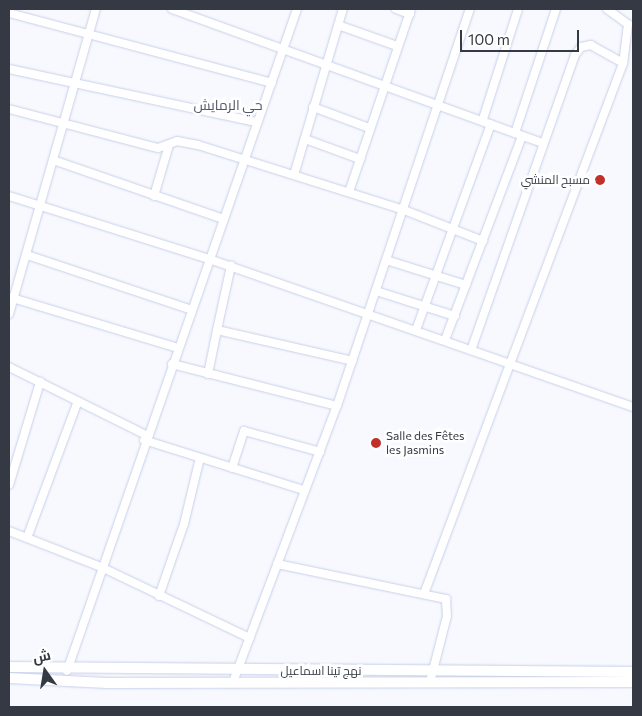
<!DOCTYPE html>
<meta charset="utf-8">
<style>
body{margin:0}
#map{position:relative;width:642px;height:716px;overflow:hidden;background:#f7f9fe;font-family:Commissioner,Cairo,sans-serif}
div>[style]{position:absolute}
.roads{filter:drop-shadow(0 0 1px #c8d0e9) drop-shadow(0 0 1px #c8d0e9)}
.minor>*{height:8px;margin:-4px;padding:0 4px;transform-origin:4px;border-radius:4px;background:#fff}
.major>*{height:10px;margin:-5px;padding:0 5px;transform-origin:5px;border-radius:5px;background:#fff}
.dots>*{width:14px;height:14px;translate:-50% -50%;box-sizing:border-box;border:2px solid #fff;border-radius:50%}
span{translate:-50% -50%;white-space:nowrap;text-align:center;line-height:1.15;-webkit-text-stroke:5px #fff;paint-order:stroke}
.poi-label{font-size:12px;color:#353943}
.right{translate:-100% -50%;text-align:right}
.left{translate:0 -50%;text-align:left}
.street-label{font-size:12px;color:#353943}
.neighbourhood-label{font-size:14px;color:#50576c}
.frame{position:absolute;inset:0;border:10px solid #353943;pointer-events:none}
.north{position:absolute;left:20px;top:646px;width:50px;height:50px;-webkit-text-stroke:4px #fff;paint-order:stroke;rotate:347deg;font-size:14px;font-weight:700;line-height:20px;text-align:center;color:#353943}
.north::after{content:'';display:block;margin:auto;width:18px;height:22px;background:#353943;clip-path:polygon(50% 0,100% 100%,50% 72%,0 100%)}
.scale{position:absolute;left:460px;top:30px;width:119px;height:22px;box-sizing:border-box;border:2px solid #353943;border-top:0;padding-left:6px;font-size:15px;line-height:18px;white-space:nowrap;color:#353943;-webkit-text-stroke:4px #fff;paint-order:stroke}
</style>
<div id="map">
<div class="roads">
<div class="minor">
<div style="left:172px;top:9px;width:394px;rotate:19.9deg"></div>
<div style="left:396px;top:9px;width:15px;rotate:20deg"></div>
<div style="left:607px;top:9px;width:26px;rotate:36deg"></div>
<div style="left:628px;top:24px;width:39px;rotate:97deg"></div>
<div style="left:9px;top:13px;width:272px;rotate:14.9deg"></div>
<div style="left:338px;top:25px;width:63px;rotate:19.6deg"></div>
<div style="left:9px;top:69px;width:254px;rotate:12.1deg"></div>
<div style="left:313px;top:107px;width:60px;rotate:20.6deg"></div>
<div style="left:9px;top:109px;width:154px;rotate:14.7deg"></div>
<div style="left:158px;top:148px;width:20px;rotate:-20deg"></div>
<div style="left:177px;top:141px;width:21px;rotate:11deg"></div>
<div style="left:198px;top:145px;width:216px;rotate:17.5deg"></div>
<div style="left:404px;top:210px;width:85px;rotate:21.4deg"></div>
<div style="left:483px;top:119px;width:115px;rotate:-72.3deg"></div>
<div style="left:515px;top:133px;width:131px;rotate:-71.7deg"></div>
<div style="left:305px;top:139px;width:59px;rotate:20deg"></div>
<div style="left:53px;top:160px;width:180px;rotate:19.1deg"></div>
<div style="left:294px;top:175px;width:173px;rotate:-73.6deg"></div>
<div style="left:349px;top:192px;width:193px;rotate:-71.3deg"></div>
<div style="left:9px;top:196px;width:210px;rotate:17.5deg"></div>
<div style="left:209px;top:259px;width:319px;rotate:19.2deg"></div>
<div style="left:510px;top:364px;width:322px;rotate:-69.4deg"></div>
<div style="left:623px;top:63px;width:37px;rotate:-151deg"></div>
<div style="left:591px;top:45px;width:10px;rotate:169deg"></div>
<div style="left:581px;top:47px;width:10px;rotate:127deg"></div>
<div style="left:575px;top:55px;width:313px;rotate:109.4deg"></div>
<div style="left:154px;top:196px;width:53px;rotate:-73.6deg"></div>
<div style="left:27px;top:255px;width:174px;rotate:18.4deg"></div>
<div style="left:386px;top:260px;width:84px;rotate:17.4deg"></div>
<div style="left:376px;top:291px;width:83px;rotate:17.6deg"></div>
<div style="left:9px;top:297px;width:177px;rotate:16.8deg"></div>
<div style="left:9px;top:314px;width:317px;rotate:-74.1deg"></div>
<div style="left:217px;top:330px;width:66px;rotate:-77.7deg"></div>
<div style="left:416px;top:330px;width:219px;rotate:-70deg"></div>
<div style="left:445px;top:340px;width:218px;rotate:-69.3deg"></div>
<div style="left:172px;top:364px;width:170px;rotate:14.3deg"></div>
<div style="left:9px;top:367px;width:153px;rotate:26.4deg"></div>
<div style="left:208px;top:374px;width:45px;rotate:-78.4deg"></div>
<div style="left:217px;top:330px;width:139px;rotate:12.8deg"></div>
<div style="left:144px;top:440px;width:168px;rotate:17.4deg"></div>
<div style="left:232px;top:468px;width:39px;rotate:-72deg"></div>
<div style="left:244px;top:431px;width:79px;rotate:15.4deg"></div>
<div style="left:9px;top:485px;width:108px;rotate:-73.2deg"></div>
<div style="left:9px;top:531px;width:99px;rotate:21.4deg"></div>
<div style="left:101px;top:567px;width:165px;rotate:25.5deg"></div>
<div style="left:27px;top:538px;width:146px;rotate:-69.6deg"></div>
<div style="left:277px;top:564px;width:173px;rotate:11.7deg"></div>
<div style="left:446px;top:599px;width:17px;rotate:87deg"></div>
<div style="left:447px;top:616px;width:68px;rotate:104.4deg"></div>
<div style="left:424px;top:594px;width:246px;rotate:-69.5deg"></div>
<div style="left:510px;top:364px;width:130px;rotate:19.3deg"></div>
<div style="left:159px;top:596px;width:76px;rotate:-70.9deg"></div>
<div style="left:184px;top:524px;width:68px;rotate:-76.4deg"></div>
<div style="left:67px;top:671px;width:701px;rotate:-70.84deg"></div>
<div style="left:233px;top:682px;width:295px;rotate:-69.4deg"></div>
<div style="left:337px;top:406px;width:419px;rotate:-71.5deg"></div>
</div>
<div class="major">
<div style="left:9px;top:667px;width:624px;rotate:0.46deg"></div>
<div style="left:9px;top:678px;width:98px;rotate:2.9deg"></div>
<div style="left:107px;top:683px;width:526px;rotate:-0.11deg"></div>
</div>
</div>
<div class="dots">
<div style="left:600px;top:180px;background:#c03229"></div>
<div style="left:376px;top:443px;background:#c03229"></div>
</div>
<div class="poi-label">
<span class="right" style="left:590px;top:180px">مسبح المنشي</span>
<span class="left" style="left:386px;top:443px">Salle des Fêtes<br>les Jasmins</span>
</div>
<div class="street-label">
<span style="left:321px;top:671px">نهج تينا اسماعيل</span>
</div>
<div class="neighbourhood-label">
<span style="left:228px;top:105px">حي الرمايش</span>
</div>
<div class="frame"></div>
<div class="north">ش</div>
<div class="scale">100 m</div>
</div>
